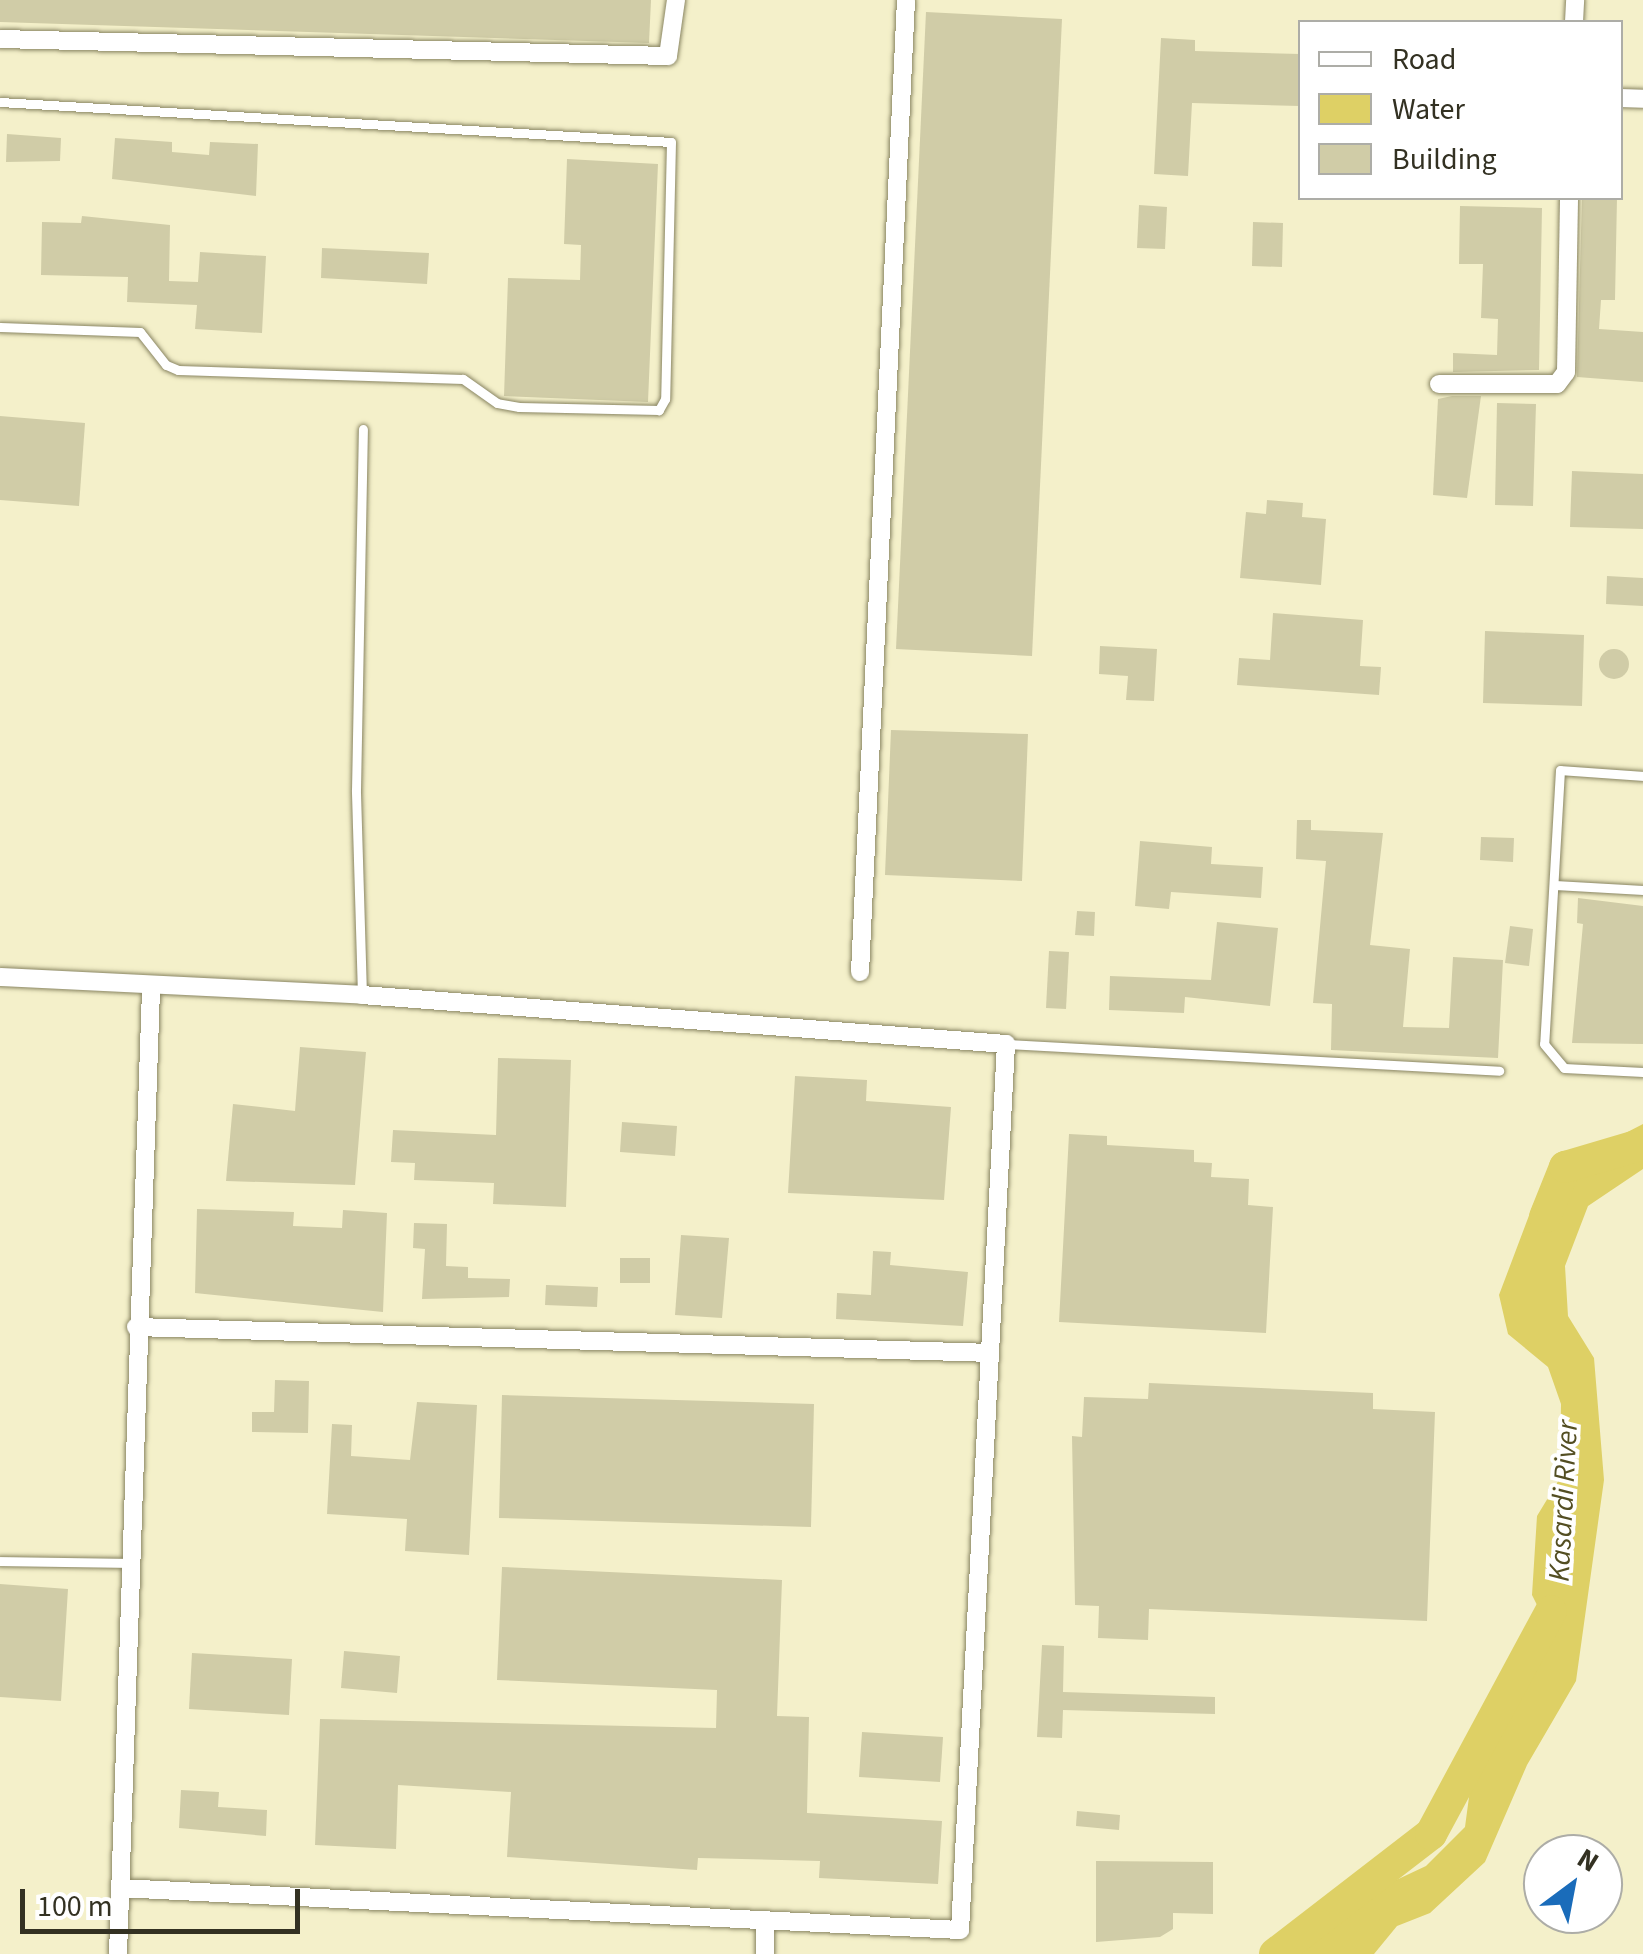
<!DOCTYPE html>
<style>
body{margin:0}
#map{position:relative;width:1643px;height:1954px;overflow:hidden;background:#f4f0ca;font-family:"Source Sans 3",sans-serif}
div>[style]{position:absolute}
.water>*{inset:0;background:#ded065}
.river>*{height:32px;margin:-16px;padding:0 16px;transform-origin:16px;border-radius:16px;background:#ded065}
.building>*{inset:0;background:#d0cca7}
.round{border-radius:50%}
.roads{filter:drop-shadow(0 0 2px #898562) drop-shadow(0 0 2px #898562)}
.service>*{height:9px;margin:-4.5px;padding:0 4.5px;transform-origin:4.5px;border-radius:4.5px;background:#fff}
.minor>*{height:18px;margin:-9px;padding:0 9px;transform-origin:9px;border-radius:9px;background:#fff}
span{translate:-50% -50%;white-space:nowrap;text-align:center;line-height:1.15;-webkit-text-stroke:8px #fff;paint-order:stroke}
.water-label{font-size:30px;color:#534e22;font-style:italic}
.legend{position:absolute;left:1298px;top:20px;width:325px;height:180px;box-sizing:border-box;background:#fff;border:2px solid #adada7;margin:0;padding:12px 18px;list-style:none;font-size:30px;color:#333122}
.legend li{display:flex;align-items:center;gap:20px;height:50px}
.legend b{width:50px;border:2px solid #adada7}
.north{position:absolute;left:1523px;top:1834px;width:100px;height:100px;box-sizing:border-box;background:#fff;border:2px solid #adada7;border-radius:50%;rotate:32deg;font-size:28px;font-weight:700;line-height:40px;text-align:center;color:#333122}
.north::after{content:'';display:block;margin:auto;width:35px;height:45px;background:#1a6cba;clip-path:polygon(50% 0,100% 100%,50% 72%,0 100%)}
.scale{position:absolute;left:20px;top:1889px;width:280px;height:45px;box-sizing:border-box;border:5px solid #333122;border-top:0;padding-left:12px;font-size:30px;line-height:35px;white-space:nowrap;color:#333122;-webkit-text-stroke:8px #fff;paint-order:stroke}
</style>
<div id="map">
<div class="water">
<div style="clip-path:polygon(1643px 1124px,1643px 1169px,1588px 1206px,1565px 1266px,1568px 1316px,1594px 1358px,1604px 1480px,1576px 1681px,1527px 1765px,1485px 1862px,1430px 1913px,1397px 1926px,1374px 1954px,1296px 1954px,1358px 1898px,1426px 1866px,1465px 1827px,1475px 1752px,1499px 1696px,1526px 1665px,1542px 1615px,1532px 1595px,1537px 1516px,1560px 1478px,1561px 1404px,1548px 1367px,1508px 1334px,1499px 1295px,1533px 1205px,1583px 1155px)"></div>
</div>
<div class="river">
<div style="left:1545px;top:1217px;width:54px;rotate:-68.2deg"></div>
<div style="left:1565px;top:1167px;width:81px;rotate:-16.4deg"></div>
<div style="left:1275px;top:1954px;width:197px;rotate:-37.6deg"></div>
<div style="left:1431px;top:1834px;width:253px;rotate:-61.7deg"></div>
</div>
<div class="building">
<div style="clip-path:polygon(0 0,651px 0,649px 43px,0 22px)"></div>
<div style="clip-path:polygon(926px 12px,1062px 19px,1032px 656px,896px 649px)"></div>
<div style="clip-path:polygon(1161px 38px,1195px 40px,1195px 51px,1300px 54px,1300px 106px,1192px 103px,1188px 176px,1154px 174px)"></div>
<div style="clip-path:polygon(7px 134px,61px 138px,60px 161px,6px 162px)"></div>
<div style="clip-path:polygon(115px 138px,172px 142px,172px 152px,209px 155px,210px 142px,258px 144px,256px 196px,112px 179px)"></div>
<div style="clip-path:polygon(567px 159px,658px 164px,648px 402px,504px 396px,508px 278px,580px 280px,581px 245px,564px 244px)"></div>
<div style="clip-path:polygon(1582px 198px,1617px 198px,1615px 300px,1601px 300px,1599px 329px,1643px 332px,1643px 382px,1577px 377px)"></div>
<div style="clip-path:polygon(1139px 205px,1167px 207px,1165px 249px,1137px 248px)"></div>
<div style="clip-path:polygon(1460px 206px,1542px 208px,1539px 370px,1453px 372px,1453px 353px,1497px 355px,1498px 319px,1481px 318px,1483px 264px,1459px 264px)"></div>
<div style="clip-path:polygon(82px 216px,170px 225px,169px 281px,198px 282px,200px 252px,266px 256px,262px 333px,195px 329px,197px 305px,127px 302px,128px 277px,41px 275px,42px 222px,81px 223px)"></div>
<div style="clip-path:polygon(1253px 222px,1283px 223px,1282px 267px,1252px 266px)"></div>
<div style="clip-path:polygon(322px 248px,429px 253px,427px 284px,321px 278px)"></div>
<div style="clip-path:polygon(1452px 396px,1481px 396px,1467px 498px,1433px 495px,1438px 399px)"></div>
<div style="clip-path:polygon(1497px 403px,1536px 404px,1533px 506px,1495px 505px)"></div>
<div style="clip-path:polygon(0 416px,85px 423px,79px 506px,0 500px)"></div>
<div style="clip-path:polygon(1572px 471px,1643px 474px,1643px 529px,1570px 527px)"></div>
<div style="clip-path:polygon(1267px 500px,1303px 503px,1302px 517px,1326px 519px,1321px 585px,1240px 578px,1246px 512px,1266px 514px)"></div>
<div style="clip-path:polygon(1607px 576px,1643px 578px,1643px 606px,1606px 604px)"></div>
<div style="clip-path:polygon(1273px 613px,1363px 620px,1360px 666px,1381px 667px,1379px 695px,1237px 685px,1239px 658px,1270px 660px)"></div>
<div style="clip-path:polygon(1485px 631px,1584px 635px,1582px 706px,1483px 703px)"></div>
<div style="clip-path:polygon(1100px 646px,1157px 649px,1154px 701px,1126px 700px,1128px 676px,1099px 674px)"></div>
<div class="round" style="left:1599px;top:649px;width:30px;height:30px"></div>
<div style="clip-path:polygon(891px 730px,1028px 734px,1022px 881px,885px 875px)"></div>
<div style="clip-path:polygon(1297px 820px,1311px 820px,1311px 830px,1383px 833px,1370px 945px,1410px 949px,1403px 1027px,1449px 1028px,1453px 957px,1503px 960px,1498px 1058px,1331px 1050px,1332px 1004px,1313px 1003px,1326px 861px,1296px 859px)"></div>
<div style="clip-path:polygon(1481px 837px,1514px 838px,1513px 862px,1480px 860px)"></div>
<div style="clip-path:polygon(1140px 841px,1212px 847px,1211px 864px,1263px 867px,1261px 898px,1171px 892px,1169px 909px,1135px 906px)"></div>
<div style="clip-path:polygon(1578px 898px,1643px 906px,1643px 1044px,1572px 1043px,1583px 924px,1577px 923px)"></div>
<div style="clip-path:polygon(1077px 911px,1095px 912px,1094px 936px,1075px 935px)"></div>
<div style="clip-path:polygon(1217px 922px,1278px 928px,1270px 1006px,1185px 997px,1184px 1013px,1109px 1010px,1110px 976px,1211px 980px)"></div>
<div style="clip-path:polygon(1510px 926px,1533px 929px,1529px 966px,1505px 963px)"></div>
<div style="clip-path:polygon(1049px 951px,1069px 952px,1066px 1009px,1046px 1008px)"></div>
<div style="clip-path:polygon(300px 1047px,366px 1052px,355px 1185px,226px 1181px,233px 1104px,295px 1111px)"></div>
<div style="clip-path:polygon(498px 1058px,571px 1060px,566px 1207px,493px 1204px,494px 1183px,414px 1180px,415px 1163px,391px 1162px,393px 1130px,496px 1135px)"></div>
<div style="clip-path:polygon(795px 1076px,867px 1080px,866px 1101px,951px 1107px,944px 1200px,788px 1193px)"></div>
<div style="clip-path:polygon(622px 1122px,677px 1126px,675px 1156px,620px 1152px)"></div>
<div style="clip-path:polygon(1069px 1134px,1107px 1136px,1107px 1145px,1194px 1150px,1194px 1162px,1212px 1163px,1211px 1177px,1249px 1179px,1248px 1205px,1273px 1207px,1266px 1333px,1059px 1322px)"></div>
<div style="clip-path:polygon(197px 1209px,294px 1212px,293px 1226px,342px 1228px,343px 1210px,387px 1213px,383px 1312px,195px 1293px)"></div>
<div style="clip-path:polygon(414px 1223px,447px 1224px,446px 1266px,468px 1267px,468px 1278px,510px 1279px,509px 1297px,422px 1299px,425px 1249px,413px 1248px)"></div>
<div style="clip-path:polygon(681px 1235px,729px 1238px,722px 1318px,675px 1315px)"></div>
<div style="clip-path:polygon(873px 1251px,891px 1252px,890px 1265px,968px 1272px,963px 1326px,836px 1319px,837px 1293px,871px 1295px)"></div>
<div style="clip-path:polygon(620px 1258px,650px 1258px,650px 1283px,620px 1283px)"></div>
<div style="clip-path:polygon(546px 1285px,598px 1287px,597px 1307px,545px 1305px)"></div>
<div style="clip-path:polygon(275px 1380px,309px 1381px,308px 1433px,252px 1432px,252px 1412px,274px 1412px)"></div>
<div style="clip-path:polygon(1149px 1383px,1373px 1393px,1373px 1409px,1435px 1412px,1427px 1621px,1149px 1609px,1148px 1640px,1098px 1638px,1099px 1606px,1075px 1605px,1072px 1436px,1082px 1437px,1084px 1397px,1148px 1399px)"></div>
<div style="clip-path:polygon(502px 1395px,814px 1404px,811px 1527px,499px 1518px)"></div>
<div style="clip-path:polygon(417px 1402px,477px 1405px,469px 1555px,405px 1551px,407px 1519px,327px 1514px,332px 1424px,352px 1425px,351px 1456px,410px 1460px)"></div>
<div style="clip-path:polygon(502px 1567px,782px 1580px,777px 1716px,809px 1717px,807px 1813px,942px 1821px,938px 1884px,819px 1878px,820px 1861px,698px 1858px,697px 1870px,507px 1857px,511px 1792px,398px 1785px,396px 1849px,315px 1845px,320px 1719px,716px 1728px,717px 1690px,497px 1680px)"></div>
<div style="clip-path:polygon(0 1584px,68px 1589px,61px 1701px,0 1697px)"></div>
<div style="clip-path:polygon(1042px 1645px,1064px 1646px,1063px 1692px,1215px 1697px,1215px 1714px,1063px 1710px,1062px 1738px,1037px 1737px)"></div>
<div style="clip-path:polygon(344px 1651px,400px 1656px,397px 1693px,341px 1688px)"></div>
<div style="clip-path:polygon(192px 1653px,292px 1659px,289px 1715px,189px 1709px)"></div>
<div style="clip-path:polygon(862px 1732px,943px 1737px,940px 1782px,859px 1777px)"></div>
<div style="clip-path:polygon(181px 1790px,219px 1792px,218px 1807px,267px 1810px,266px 1836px,179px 1828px)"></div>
<div style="clip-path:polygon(1077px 1811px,1120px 1815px,1119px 1830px,1076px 1826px)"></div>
<div style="clip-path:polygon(1096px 1861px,1213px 1862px,1213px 1914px,1173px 1913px,1173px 1929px,1160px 1937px,1096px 1942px)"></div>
</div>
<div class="roads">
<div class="service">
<div style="left:0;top:102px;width:672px;rotate:3.41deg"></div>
<div style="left:671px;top:142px;width:257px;rotate:91.3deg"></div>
<div style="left:665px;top:399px;width:13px;rotate:119deg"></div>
<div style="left:659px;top:410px;width:140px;rotate:-178.8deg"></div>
<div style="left:519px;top:407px;width:22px;rotate:-170deg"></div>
<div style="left:497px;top:403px;width:42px;rotate:-144.8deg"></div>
<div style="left:463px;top:379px;width:285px;rotate:-178.2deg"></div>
<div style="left:178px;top:370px;width:13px;rotate:-157deg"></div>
<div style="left:166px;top:365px;width:42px;rotate:-128.2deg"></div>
<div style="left:140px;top:332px;width:140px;rotate:-178deg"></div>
<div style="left:1643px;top:776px;width:83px;rotate:-175.9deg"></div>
<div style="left:1560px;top:770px;width:274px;rotate:93.3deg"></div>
<div style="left:1544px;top:1044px;width:31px;rotate:50deg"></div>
<div style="left:1564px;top:1068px;width:79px;rotate:2.9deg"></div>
<div style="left:1555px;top:885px;width:88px;rotate:3.3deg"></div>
<div style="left:362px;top:995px;width:205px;rotate:-91.7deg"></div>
<div style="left:356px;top:790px;width:361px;rotate:-88.9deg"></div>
<div style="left:1007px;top:1044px;width:493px;rotate:3.1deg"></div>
<div style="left:0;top:1561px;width:129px;rotate:0.9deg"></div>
</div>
<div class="minor">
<div style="left:1574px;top:22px;width:22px;rotate:-87deg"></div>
<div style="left:0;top:39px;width:668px;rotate:1.46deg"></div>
<div style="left:668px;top:56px;width:57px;rotate:-81.9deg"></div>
<div style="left:1620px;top:98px;width:23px;rotate:2deg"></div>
<div style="left:1439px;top:384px;width:118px"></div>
<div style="left:1557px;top:384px;width:15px;rotate:-53deg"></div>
<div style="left:1566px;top:372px;width:174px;rotate:-89deg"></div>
<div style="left:860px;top:972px;width:973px;rotate:-87.29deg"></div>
<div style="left:0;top:977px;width:362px;rotate:2.8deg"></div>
<div style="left:362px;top:995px;width:646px;rotate:4.35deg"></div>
<div style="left:1006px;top:1044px;width:887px;rotate:92.97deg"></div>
<div style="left:960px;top:1930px;width:841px;rotate:-177.14deg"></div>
<div style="left:136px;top:1327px;width:854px;rotate:1.74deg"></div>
<div style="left:118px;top:1954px;width:967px;rotate:-88.04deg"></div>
<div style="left:765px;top:1954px;width:33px;rotate:-90deg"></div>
</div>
</div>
<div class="water-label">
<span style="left:1564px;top:1501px;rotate:-87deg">Kasardi River</span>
</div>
<ul class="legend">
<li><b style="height:12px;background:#fff"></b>Road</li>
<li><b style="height:28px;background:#ded065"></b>Water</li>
<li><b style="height:28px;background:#d0cca7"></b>Building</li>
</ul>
<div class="north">N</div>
<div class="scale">100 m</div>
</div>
